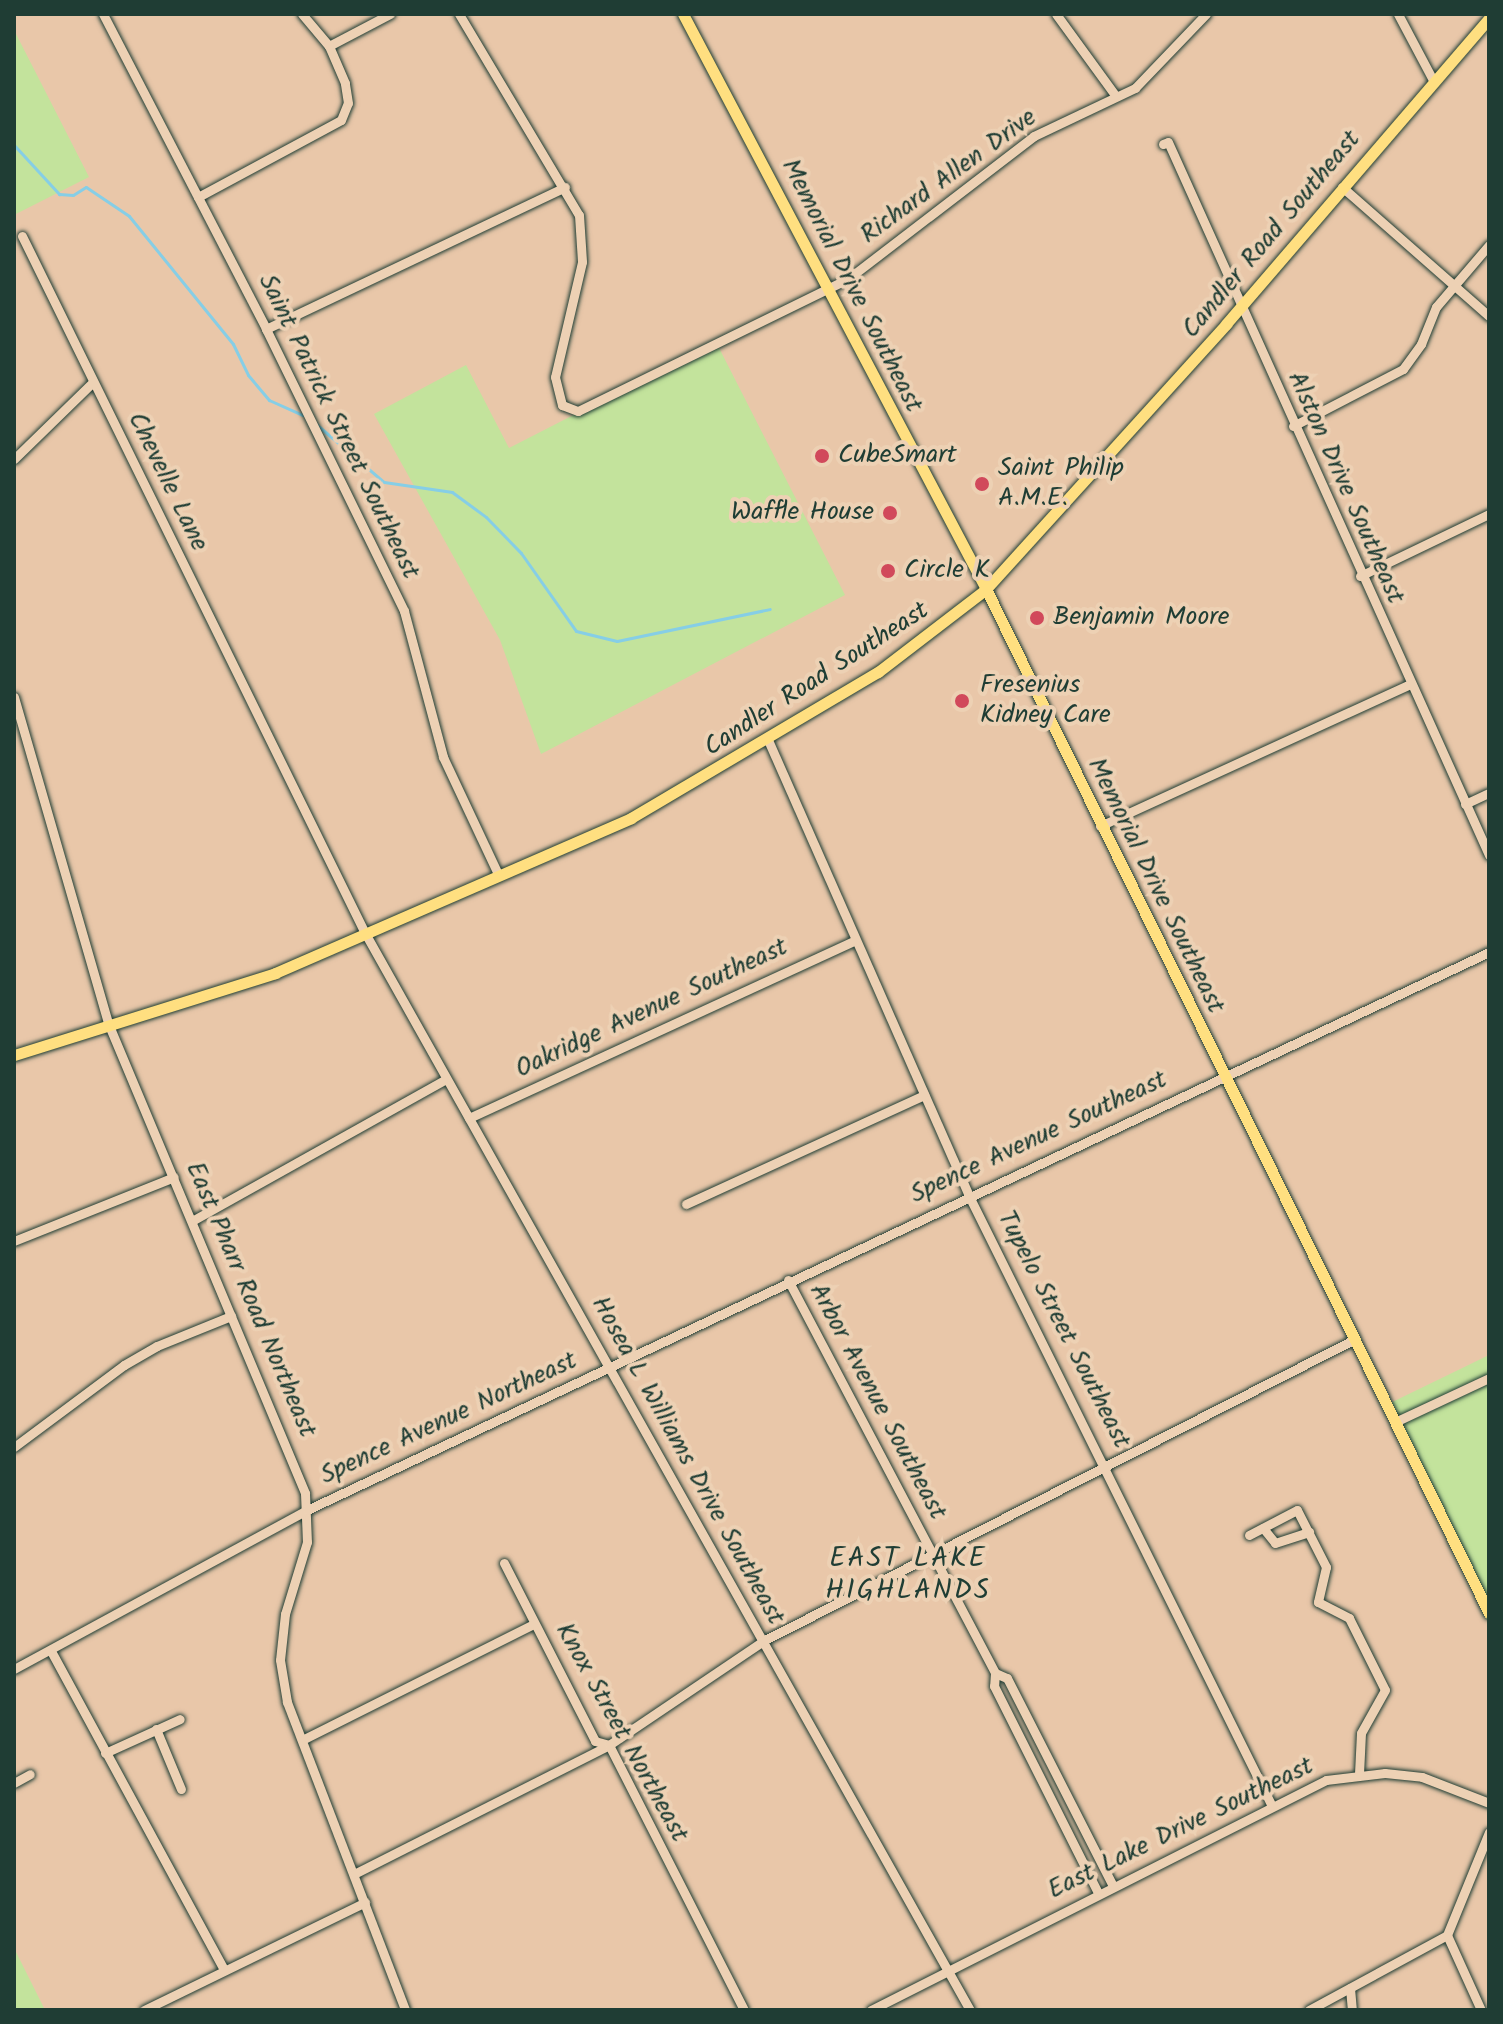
<!DOCTYPE html>
<style>
body{margin:0}
#map{position:relative;width:1503px;height:2024px;overflow:hidden;background:#e9c7a9;font-family:Kalam,sans-serif}
div>[style]{position:absolute}
.green>*{inset:0;background:#c3e39c}
.stream>*{height:3px;margin:-1.5px;padding:0 1.5px;transform-origin:1.5px;border-radius:1.5px;background:#86cee6}
.roads{filter:drop-shadow(0 0 2px #1f3d34) drop-shadow(0 0 2px #1f3d34)}
.minor>*{height:9px;margin:-4.5px;padding:0 4.5px;transform-origin:4.5px;border-radius:4.5px;background:#edd1b4}
.major>*{height:11px;margin:-5.5px;padding:0 5.5px;transform-origin:5.5px;border-radius:5.5px;background:#ffdf80}
.dots>*{width:22px;height:22px;translate:-50% -50%;box-sizing:border-box;border:4px solid #edd1b4;border-radius:50%}
span{translate:-50% -50%;white-space:nowrap;text-align:center;line-height:1.15;-webkit-text-stroke:8px #edd1b4;paint-order:stroke}
.street-label{font-size:26px;color:#1f3d34}
.poi-label{font-size:26px;color:#1f3d34}
.left{translate:0 -50%;text-align:left}
.right{translate:-100% -50%;text-align:right}
.neighbourhood-label{font-size:28px;color:#1f3d34;letter-spacing:2px}
.frame{position:absolute;inset:0;border:16px solid #1f3d34;pointer-events:none}
</style>
<div id="map">
<div class="green">
<div style="clip-path:polygon(14px 30px,89px 177px,14px 215px)"></div>
<div style="clip-path:polygon(716px 342px,845px 595px,541px 754px,500px 640px,374px 414px,466px 365px,509px 448px)"></div>
<div style="clip-path:polygon(1489px 1355px,1489px 1624px,1382px 1407px)"></div>
<div style="clip-path:polygon(14px 1948px,45px 2010px,14px 2010px)"></div>
</div>
<div class="stream">
<div style="left:14px;top:145px;width:67px;rotate:47.4deg"></div>
<div style="left:59px;top:194px;width:14px;rotate:4deg"></div>
<div style="left:73px;top:195px;width:15px;rotate:-32deg"></div>
<div style="left:86px;top:187px;width:52px;rotate:34deg"></div>
<div style="left:129px;top:216px;width:165px;rotate:50.9deg"></div>
<div style="left:233px;top:344px;width:34px;rotate:64deg"></div>
<div style="left:248px;top:375px;width:33px;rotate:50deg"></div>
<div style="left:269px;top:400px;width:37px;rotate:24deg"></div>
<div style="left:316px;top:424px;width:89px;rotate:40.5deg"></div>
<div style="left:384px;top:482px;width:69px;rotate:8.4deg"></div>
<div style="left:452px;top:492px;width:42px;rotate:36.3deg"></div>
<div style="left:486px;top:517px;width:50px;rotate:45.8deg"></div>
<div style="left:521px;top:553px;width:95px;rotate:54.8deg"></div>
<div style="left:576px;top:631px;width:42px;rotate:13.7deg"></div>
<div style="left:617px;top:641px;width:156px;rotate:-11.8deg"></div>
</div>
<div class="roads">
<div class="minor">
<div style="left:103px;top:14px;width:355px;rotate:62.6deg"></div>
<div style="left:266px;top:329px;width:314px;rotate:63.9deg"></div>
<div style="left:404px;top:611px;width:151px;rotate:75deg"></div>
<div style="left:443px;top:757px;width:129px;rotate:64.8deg"></div>
<div style="left:459px;top:14px;width:234px;rotate:59.2deg"></div>
<div style="left:579px;top:215px;width:47px;rotate:86.3deg"></div>
<div style="left:582px;top:262px;width:118px;rotate:103.2deg"></div>
<div style="left:555px;top:377px;width:29px;rotate:76deg"></div>
<div style="left:562px;top:405px;width:17px;rotate:21deg"></div>
<div style="left:578px;top:411px;width:302px;rotate:-26.1deg"></div>
<div style="left:849px;top:278px;width:233px;rotate:-37.5deg"></div>
<div style="left:1034px;top:136px;width:112px;rotate:-25.4deg"></div>
<div style="left:1135px;top:88px;width:103px;rotate:-46.2deg"></div>
<div style="left:1056px;top:14px;width:100px;rotate:53.9deg"></div>
<div style="left:1398px;top:14px;width:75px;rotate:62.1deg"></div>
<div style="left:329px;top:46px;width:69px;rotate:-27.7deg"></div>
<div style="left:1163px;top:144px;width:5px;rotate:-22deg"></div>
<div style="left:1168px;top:142px;width:782px;rotate:65.76deg"></div>
<div style="left:1342px;top:187px;width:196px;rotate:41.3deg"></div>
<div style="left:198px;top:197px;width:162px;rotate:-28.3deg"></div>
<div style="left:341px;top:120px;width:18px;rotate:-68deg"></div>
<div style="left:348px;top:103px;width:20px;rotate:-99deg"></div>
<div style="left:345px;top:83px;width:40px;rotate:-113.4deg"></div>
<div style="left:329px;top:46px;width:42px;rotate:-130.2deg"></div>
<div style="left:22px;top:236px;width:777px;rotate:63.8deg"></div>
<div style="left:365px;top:933px;width:1235px;rotate:60.68deg"></div>
<div style="left:266px;top:329px;width:331px;rotate:-25.4deg"></div>
<div style="left:1293px;top:426px;width:124px;rotate:-27.4deg"></div>
<div style="left:1403px;top:369px;width:31px;rotate:-54deg"></div>
<div style="left:1421px;top:344px;width:40px;rotate:-68deg"></div>
<div style="left:1436px;top:307px;width:82px;rotate:-49.5deg"></div>
<div style="left:14px;top:459px;width:110px;rotate:-44.3deg"></div>
<div style="left:1360px;top:576px;width:143px;rotate:-25.7deg"></div>
<div style="left:14px;top:697px;width:339px;rotate:73.9deg"></div>
<div style="left:108px;top:1023px;width:510px;rotate:67.26deg"></div>
<div style="left:305px;top:1493px;width:49px;rotate:87.7deg"></div>
<div style="left:307px;top:1542px;width:75px;rotate:107deg"></div>
<div style="left:285px;top:1614px;width:46px;rotate:96.2deg"></div>
<div style="left:280px;top:1660px;width:43px;rotate:80.5deg"></div>
<div style="left:287px;top:1702px;width:330px;rotate:69deg"></div>
<div style="left:768px;top:740px;width:496px;rotate:66.2deg"></div>
<div style="left:968px;top:1194px;width:681px;rotate:63.59deg"></div>
<div style="left:1465px;top:804px;width:26px;rotate:-25deg"></div>
<div style="left:1100px;top:826px;width:341px;rotate:-24.6deg"></div>
<div style="left:469px;top:1118px;width:424px;rotate:-24.7deg"></div>
<div style="left:686px;top:1204px;width:262px;rotate:-24.6deg"></div>
<div style="left:192px;top:1221px;width:291px;rotate:-29.2deg"></div>
<div style="left:14px;top:1241px;width:172px;rotate:-21.8deg"></div>
<div style="left:788px;top:1280px;width:444px;rotate:62.2deg"></div>
<div style="left:995px;top:1673px;width:13px;rotate:94deg"></div>
<div style="left:994px;top:1686px;width:232px;rotate:63.3deg"></div>
<div style="left:1395px;top:1422px;width:104px;rotate:-25.1deg"></div>
<div style="left:14px;top:1447px;width:137px;rotate:-36.7deg"></div>
<div style="left:124px;top:1365px;width:38px;rotate:-30deg"></div>
<div style="left:157px;top:1346px;width:80px;rotate:-22.1deg"></div>
<div style="left:1263px;top:1528px;width:19px;rotate:51deg"></div>
<div style="left:1275px;top:1543px;width:36px;rotate:-18deg"></div>
<div style="left:1249px;top:1535px;width:54px;rotate:-27.5deg"></div>
<div style="left:1297px;top:1510px;width:64px;rotate:63deg"></div>
<div style="left:1326px;top:1567px;width:36px;rotate:103deg"></div>
<div style="left:1318px;top:1602px;width:35px;rotate:27deg"></div>
<div style="left:1349px;top:1618px;width:80px;rotate:63.4deg"></div>
<div style="left:1385px;top:1690px;width:49px;rotate:119.2deg"></div>
<div style="left:1361px;top:1733px;width:41px;rotate:92.8deg"></div>
<div style="left:504px;top:1563px;width:200px;rotate:62.9deg"></div>
<div style="left:595px;top:1741px;width:15px;rotate:16deg"></div>
<div style="left:609px;top:1745px;width:297px;rotate:63deg"></div>
<div style="left:51px;top:1651px;width:363px;rotate:61.5deg"></div>
<div style="left:14px;top:1669px;width:333px;rotate:-28.5deg"></div>
<div style="left:307px;top:1510px;width:1307px;rotate:-25.27deg"></div>
<div style="left:995px;top:1673px;width:13px;rotate:23deg"></div>
<div style="left:1007px;top:1678px;width:233px;rotate:63deg"></div>
<div style="left:156px;top:1729px;width:65px;rotate:67.4deg"></div>
<div style="left:302px;top:1740px;width:259px;rotate:-26.6deg"></div>
<div style="left:105px;top:1753px;width:82px;rotate:-24.4deg"></div>
<div style="left:14px;top:1783px;width:18px;rotate:-29deg"></div>
<div style="left:354px;top:1874px;width:286px;rotate:-26.8deg"></div>
<div style="left:609px;top:1745px;width:186px;rotate:-34deg"></div>
<div style="left:763px;top:1641px;width:662px;rotate:-27.03deg"></div>
<div style="left:1350px;top:1988px;width:22px;rotate:85deg"></div>
<div style="left:144px;top:2010px;width:246px;rotate:-26deg"></div>
<div style="left:871px;top:2010px;width:510px;rotate:-26.82deg"></div>
<div style="left:1326px;top:1780px;width:59px;rotate:-6.8deg"></div>
<div style="left:1385px;top:1773px;width:37px;rotate:6deg"></div>
<div style="left:1422px;top:1777px;width:72px;rotate:21.2deg"></div>
<div style="left:1309px;top:2010px;width:157px;rotate:-28.5deg"></div>
<div style="left:1481px;top:2010px;width:82px;rotate:-114.4deg"></div>
<div style="left:1447px;top:1935px;width:111px;rotate:-67.8deg"></div>
</div>
<div class="major">
<div style="left:683px;top:14px;width:650px;rotate:62.21deg"></div>
<div style="left:986px;top:589px;width:1141px;rotate:63.84deg"></div>
<div style="left:14px;top:1055px;width:274px;rotate:-17.4deg"></div>
<div style="left:275px;top:973px;width:388px;rotate:-23.5deg"></div>
<div style="left:631px;top:818px;width:287px;rotate:-30.6deg"></div>
<div style="left:878px;top:672px;width:136px;rotate:-37.5deg"></div>
<div style="left:986px;top:589px;width:358px;rotate:-47.8deg"></div>
<div style="left:1226px;top:324px;width:403px;rotate:-49.3deg"></div>
</div>
</div>
<div class="dots">
<div style="left:822px;top:456px;background:#d1495b"></div>
<div style="left:982px;top:484px;background:#d1495b"></div>
<div style="left:890px;top:513px;background:#d1495b"></div>
<div style="left:888px;top:571px;background:#d1495b"></div>
<div style="left:1037px;top:618px;background:#d1495b"></div>
<div style="left:962px;top:701px;background:#d1495b"></div>
</div>
<div class="street-label">
<span style="left:949px;top:177px;rotate:-36deg">Richard Allen Drive</span>
<span style="left:1272px;top:235px;rotate:-50deg">Candler Road Southeast</span>
<span style="left:851px;top:286px;rotate:63deg">Memorial Drive Southeast</span>
<span style="left:338px;top:427px;rotate:64deg">Saint Patrick Street Southeast</span>
<span style="left:167px;top:482px;rotate:64deg">Chevelle Lane</span>
<span style="left:1345px;top:488px;rotate:66deg">Alston Drive Southeast</span>
<span style="left:817px;top:680px;rotate:-33deg">Candler Road Southeast</span>
<span style="left:1155px;top:886px;rotate:64deg">Memorial Drive Southeast</span>
<span style="left:652px;top:1009px;rotate:-25deg">Oakridge Avenue Southeast</span>
<span style="left:1039px;top:1138px;rotate:-25deg">Spence Avenue Southeast</span>
<span style="left:250px;top:1300px;rotate:67deg">East Pharr Road Northeast</span>
<span style="left:1063px;top:1330px;rotate:63deg">Tupelo Street Southeast</span>
<span style="left:877px;top:1402px;rotate:62deg">Arbor Avenue Southeast</span>
<span style="left:449px;top:1419px;rotate:-25deg">Spence Avenue Northeast</span>
<span style="left:687px;top:1461px;rotate:61deg">Hosea L Williams Drive Southeast</span>
<span style="left:621px;top:1733px;rotate:61deg">Knox Street Northeast</span>
<span style="left:1181px;top:1829px;rotate:-26deg">East Lake Drive Southeast</span>
</div>
<div class="poi-label">
<span class="left" style="left:838px;top:456px">CubeSmart</span>
<span class="left" style="left:998px;top:484px">Saint Philip<br>A.M.E.</span>
<span class="right" style="left:874px;top:513px">Waffle House</span>
<span class="left" style="left:904px;top:571px">Circle K</span>
<span class="left" style="left:1053px;top:618px">Benjamin Moore</span>
<span class="left" style="left:980px;top:701px">Fresenius<br>Kidney Care</span>
</div>
<div class="neighbourhood-label">
<span style="left:908px;top:1575px">EAST LAKE<br>HIGHLANDS</span>
</div>
<div class="frame"></div>
</div>
